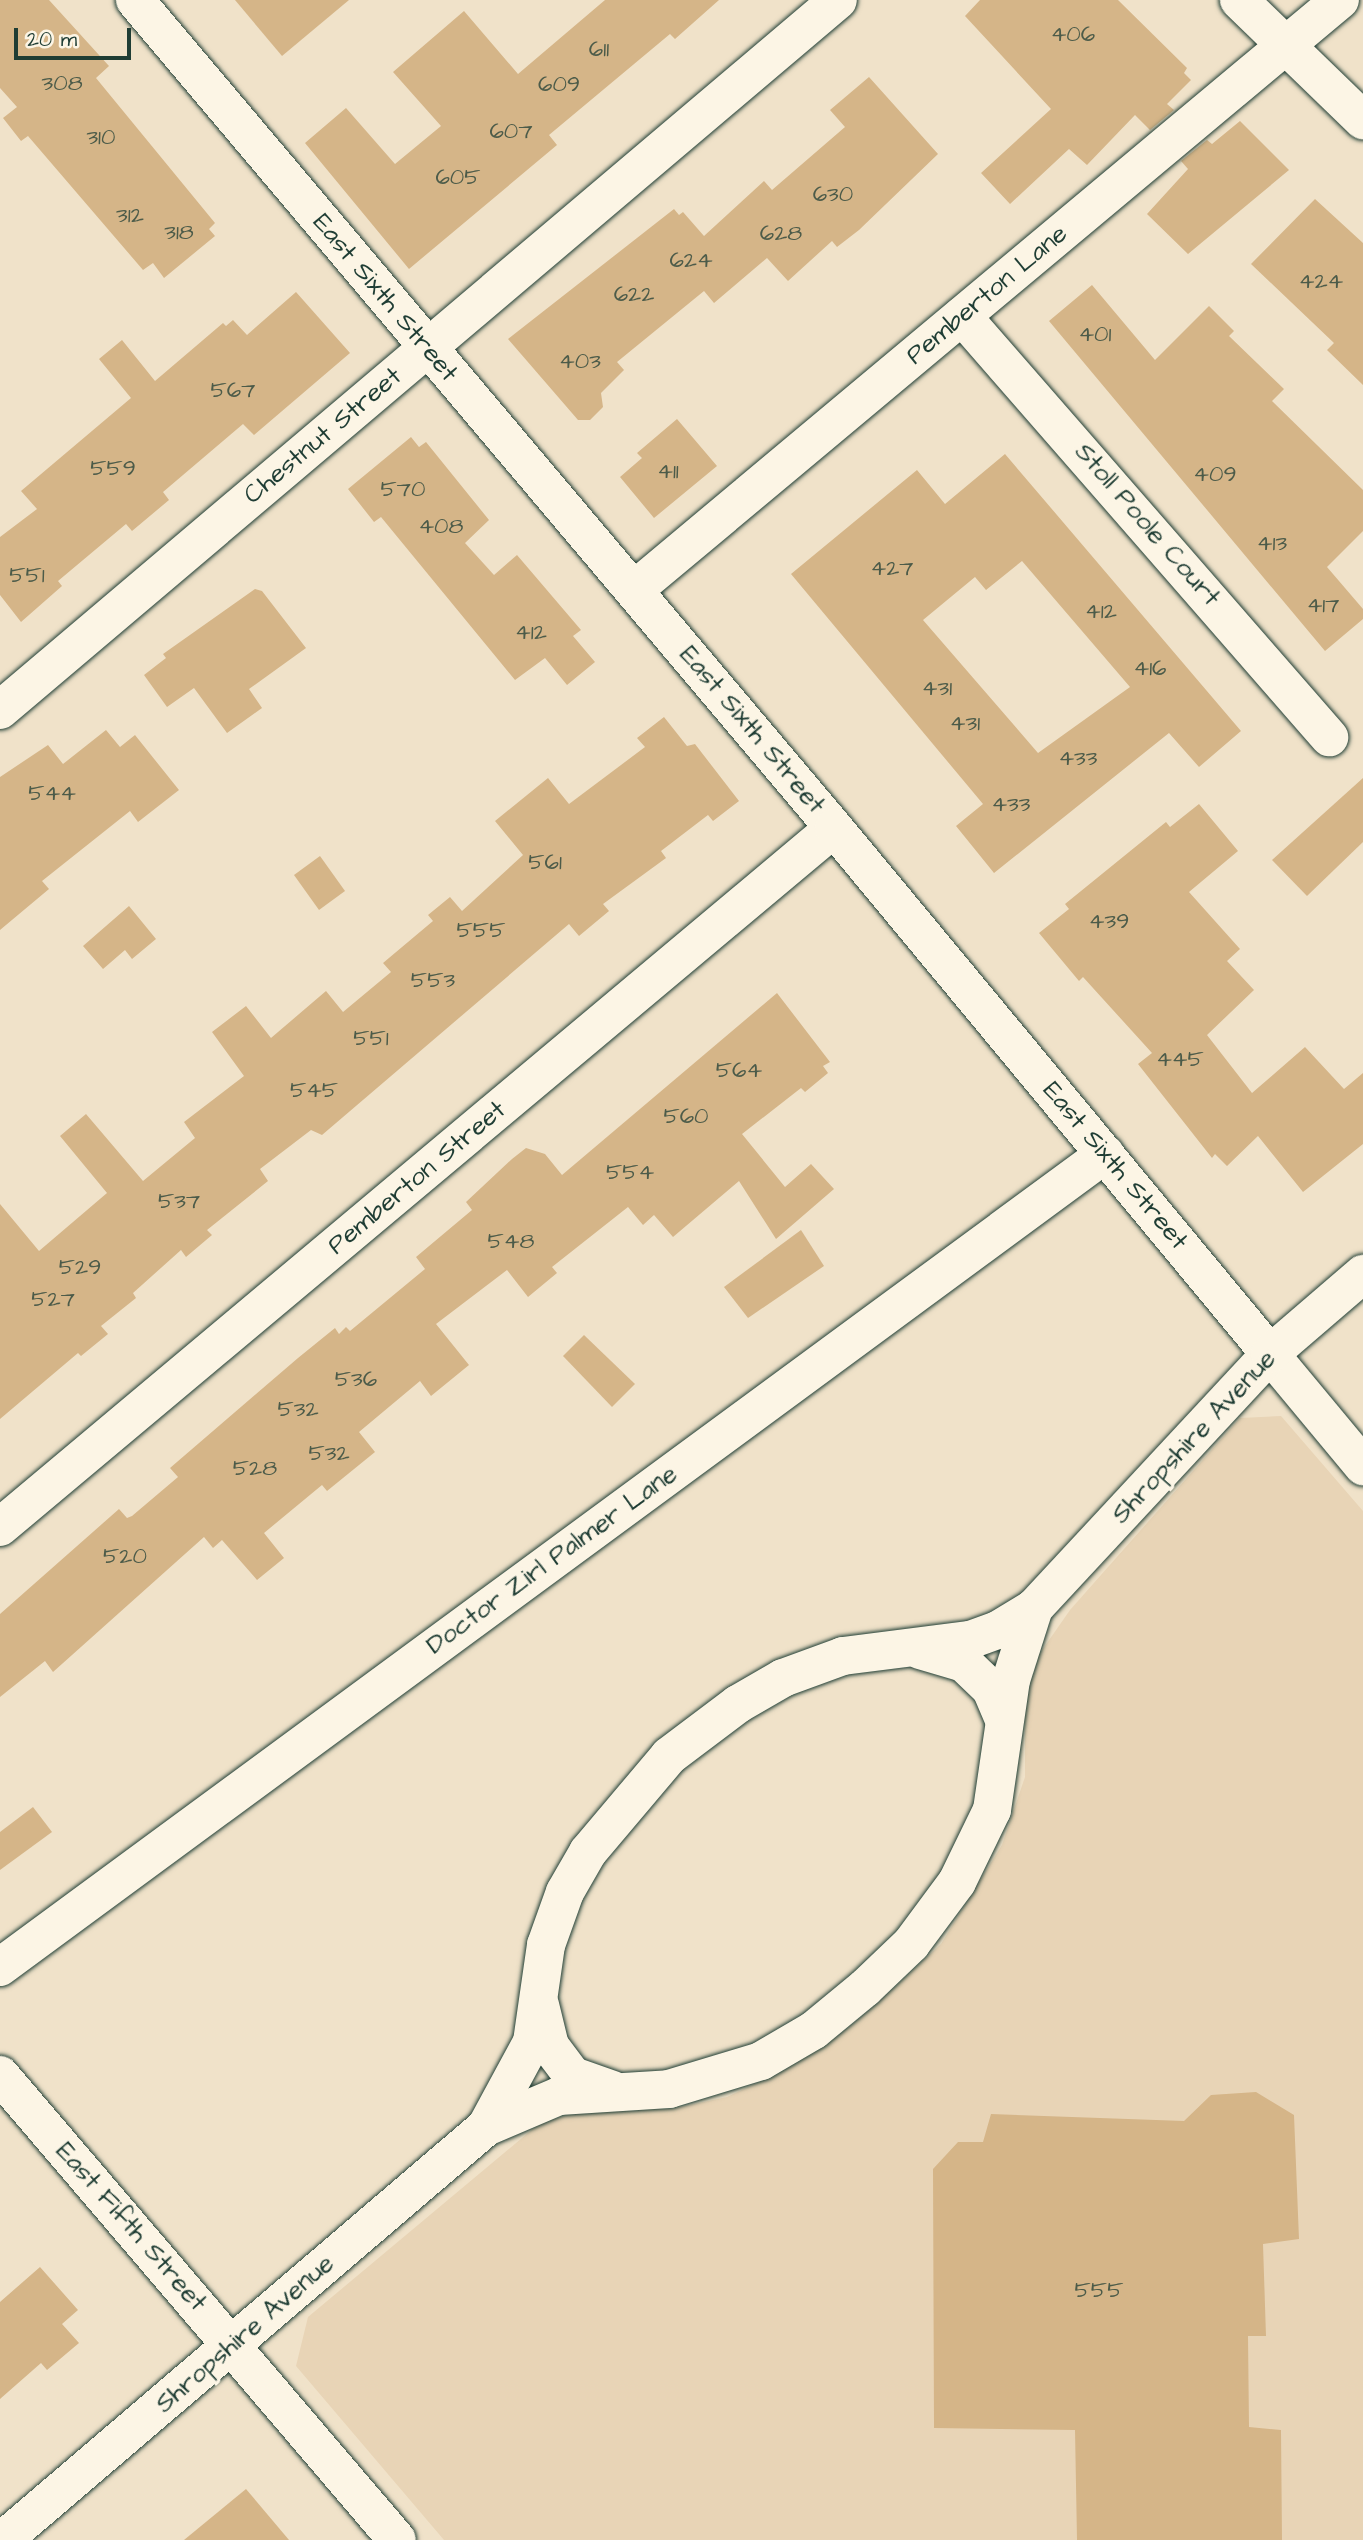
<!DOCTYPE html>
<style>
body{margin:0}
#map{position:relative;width:1363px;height:2540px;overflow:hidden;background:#f0e2c9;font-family:"Architects Daughter",sans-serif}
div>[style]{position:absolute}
.built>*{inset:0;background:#e8d4b6}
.building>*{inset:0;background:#d5b588}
.roads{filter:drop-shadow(0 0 2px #1f3d34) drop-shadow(0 0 2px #1f3d34)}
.street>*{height:38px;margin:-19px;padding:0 19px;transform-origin:19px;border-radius:19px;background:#fcf5e5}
.secondary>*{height:38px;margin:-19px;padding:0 19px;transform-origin:19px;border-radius:19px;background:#fcf5e5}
span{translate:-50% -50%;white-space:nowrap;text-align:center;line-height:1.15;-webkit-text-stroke:7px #fcf5e5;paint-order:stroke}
.number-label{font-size:23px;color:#4c5b49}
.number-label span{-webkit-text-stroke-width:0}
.street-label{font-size:26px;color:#1f3d34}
.scale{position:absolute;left:14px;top:28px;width:117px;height:32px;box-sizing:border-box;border:4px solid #1f3d34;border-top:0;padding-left:9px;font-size:21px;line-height:24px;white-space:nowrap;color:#1f3d34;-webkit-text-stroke:5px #fcf5e5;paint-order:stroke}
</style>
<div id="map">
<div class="built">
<div style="clip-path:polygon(1281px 1416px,1363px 1511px,1363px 2540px,444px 2540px,296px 2366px,308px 2317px,540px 2123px,602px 2105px,671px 2109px,727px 2097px,765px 2079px,848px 2028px,894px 1988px,941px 1944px,1002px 1845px,1025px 1777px,1025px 1701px,1038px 1656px,1070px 1610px,1240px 1418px)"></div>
</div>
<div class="building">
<div style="clip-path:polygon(0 0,49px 0,109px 66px,96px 78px,215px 223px,209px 229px,215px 236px,164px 278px,153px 263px,143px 270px,28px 136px,21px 141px,3px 118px,17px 107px,0 88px)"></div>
<div style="clip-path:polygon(235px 0,349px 0,282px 56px)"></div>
<div style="clip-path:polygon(605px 0,719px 0,675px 39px,670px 34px,549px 135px,557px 145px,409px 269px,305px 143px,346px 108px,395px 164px,441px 126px,393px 72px,464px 11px,518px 74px)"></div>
<div style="clip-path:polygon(980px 0,1118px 0,1187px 68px,1184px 73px,1191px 80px,1167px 104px,1174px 110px,1150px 130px,1135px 115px,1087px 165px,1069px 149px,1010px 204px,981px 173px,1051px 109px,965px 16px)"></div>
<div style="clip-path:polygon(869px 77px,938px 154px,859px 230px,837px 247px,832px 241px,788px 281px,767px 258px,714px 303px,704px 291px,617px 362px,624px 370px,601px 393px,603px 407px,590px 420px,578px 420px,508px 339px,674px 209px,679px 215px,683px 212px,704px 236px,764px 181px,772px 190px,845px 127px,830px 110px)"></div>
<div style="clip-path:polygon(1240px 121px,1289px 170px,1188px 254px,1147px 214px,1188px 169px,1181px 161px,1207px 140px,1212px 144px)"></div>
<div style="clip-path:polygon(1315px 199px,1363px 243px,1363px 385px,1327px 350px,1334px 343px,1251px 264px)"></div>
<div style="clip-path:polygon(1092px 285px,1155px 360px,1209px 306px,1234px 331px,1229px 336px,1284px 389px,1272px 401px,1363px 490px,1363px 531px,1327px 567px,1363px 609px,1363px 619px,1325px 651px,1049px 321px)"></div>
<div style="clip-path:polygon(296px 292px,350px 353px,254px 435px,243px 424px,163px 492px,169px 500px,132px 531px,126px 524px,58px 581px,62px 586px,21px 622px,0 595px,0 537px,37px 509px,21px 491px,131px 398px,99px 359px,122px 340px,155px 381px,223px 323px,226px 326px,233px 320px,247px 335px)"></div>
<div style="clip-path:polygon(677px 419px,717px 466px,654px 518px,620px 477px,642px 458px,637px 453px)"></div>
<div style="clip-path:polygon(411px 437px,419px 447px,426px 442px,489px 520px,465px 543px,494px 575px,517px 555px,581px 630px,573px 636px,595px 662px,567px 685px,545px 658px,515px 680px,381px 517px,374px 522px,348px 489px)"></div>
<div style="clip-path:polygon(evenodd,1005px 454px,1241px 731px,1199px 767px,1169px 733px,994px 873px,956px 826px,983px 804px,791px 574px,917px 470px,945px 504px,1005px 454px,1022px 561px,1130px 687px,1038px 753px,923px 620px,975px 577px,986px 590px,1022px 561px)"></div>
<div style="clip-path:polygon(255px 589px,262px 591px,306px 648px,249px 689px,262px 708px,227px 733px,194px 688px,167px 707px,144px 675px,166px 658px,163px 654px)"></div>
<div style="clip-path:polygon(664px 717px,687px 746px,695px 744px,739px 801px,713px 821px,708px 815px,661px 851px,666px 858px,603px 904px,609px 911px,579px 936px,569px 924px,322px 1135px,311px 1130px,260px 1169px,268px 1181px,207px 1230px,212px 1235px,186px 1257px,181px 1250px,133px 1293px,136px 1298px,101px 1326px,108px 1334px,81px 1356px,78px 1353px,0 1419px,0 1204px,39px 1251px,107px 1193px,60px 1136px,86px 1114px,143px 1181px,195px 1138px,184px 1122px,244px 1076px,212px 1032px,246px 1006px,271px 1038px,326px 991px,343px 1012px,391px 972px,383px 963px,433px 921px,428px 915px,450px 897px,462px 911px,523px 855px,495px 821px,548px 778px,569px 804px,645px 747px,637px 738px)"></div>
<div style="clip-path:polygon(106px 730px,120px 747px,135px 735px,179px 790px,138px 822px,130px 811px,42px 881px,49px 889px,0 930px,0 777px,48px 745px,63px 764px)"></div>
<div style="clip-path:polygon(1363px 778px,1363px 842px,1307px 896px,1272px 860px)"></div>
<div style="clip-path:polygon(1199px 804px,1238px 851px,1189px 892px,1240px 949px,1227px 961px,1254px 990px,1207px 1035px,1252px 1093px,1305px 1047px,1344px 1089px,1363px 1073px,1363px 1144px,1303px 1192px,1258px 1136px,1227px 1166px,1215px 1154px,1212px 1158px,1138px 1064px,1152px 1053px,1083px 977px,1079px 981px,1039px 933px,1069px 909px,1065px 904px,1166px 822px,1170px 827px)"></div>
<div style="clip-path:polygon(320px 856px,345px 891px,319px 910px,294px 875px)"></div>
<div style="clip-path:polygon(129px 906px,156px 939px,132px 959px,125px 950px,103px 969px,83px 946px)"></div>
<div style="clip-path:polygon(777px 993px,830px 1062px,823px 1066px,828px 1073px,805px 1092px,801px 1088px,742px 1134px,785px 1187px,811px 1164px,834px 1189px,776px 1239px,739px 1181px,673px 1237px,654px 1215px,643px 1225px,628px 1207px,552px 1267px,557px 1273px,528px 1297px,507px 1270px,436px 1324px,469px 1365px,431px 1396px,420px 1381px,359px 1432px,375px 1452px,327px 1491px,322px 1485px,264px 1533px,284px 1558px,257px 1580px,222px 1540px,213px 1548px,204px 1537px,53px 1672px,45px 1661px,0 1697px,0 1614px,119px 1509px,127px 1518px,132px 1516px,178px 1477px,170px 1468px,298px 1358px,335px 1328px,339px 1334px,346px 1327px,350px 1331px,425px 1269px,416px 1257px,472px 1210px,466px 1202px,512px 1159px,526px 1148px,545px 1154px,562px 1175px)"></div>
<div style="clip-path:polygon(801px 1230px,824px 1266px,748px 1318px,724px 1287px)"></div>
<div style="clip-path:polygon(584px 1335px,635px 1384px,612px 1407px,563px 1356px)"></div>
<div style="clip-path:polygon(33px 1807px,52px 1832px,0 1870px,0 1832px)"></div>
<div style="clip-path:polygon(1256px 2092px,1294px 2115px,1299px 2239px,1263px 2244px,1266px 2336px,1248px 2336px,1249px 2427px,1281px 2430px,1282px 2540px,1077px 2540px,1075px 2430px,934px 2428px,933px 2169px,958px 2142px,983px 2142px,991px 2114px,1184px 2121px,1211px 2095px)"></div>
<div style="clip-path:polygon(40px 2267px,78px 2310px,62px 2324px,79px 2343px,47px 2370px,41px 2363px,0 2399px,0 2302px)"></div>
<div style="clip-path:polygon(246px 2489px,289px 2540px,184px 2540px)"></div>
</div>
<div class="roads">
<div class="street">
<div style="left:1239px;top:0;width:173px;rotate:44.1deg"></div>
<div style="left:962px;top:316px;width:559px;rotate:48.92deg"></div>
<div style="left:634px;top:590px;width:920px;rotate:-39.89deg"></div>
<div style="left:0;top:710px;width:1098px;rotate:-40.27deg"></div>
<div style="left:1270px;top:1354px;width:146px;rotate:50.3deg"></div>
<div style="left:0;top:1527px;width:1088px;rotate:-39.97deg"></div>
<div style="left:0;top:1967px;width:1372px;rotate:-36.34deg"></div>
<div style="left:0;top:2075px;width:611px;rotate:49.51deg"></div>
</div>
<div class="secondary">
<div style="left:135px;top:0;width:1084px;rotate:49.83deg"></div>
<div style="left:834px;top:828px;width:683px;rotate:50.34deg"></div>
<div style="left:920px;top:1650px;width:46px;rotate:16.5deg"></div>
<div style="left:964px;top:1663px;width:37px;rotate:44deg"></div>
<div style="left:991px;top:1689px;width:34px;rotate:67deg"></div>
<div style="left:540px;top:2005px;width:42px;rotate:76.3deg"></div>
<div style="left:550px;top:2046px;width:38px;rotate:53deg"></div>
<div style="left:573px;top:2076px;width:42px;rotate:19.3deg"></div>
<div style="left:486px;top:2127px;width:97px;rotate:-61.6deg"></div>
<div style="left:532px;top:2042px;width:98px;rotate:-81.8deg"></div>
<div style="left:546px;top:1945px;width:56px;rotate:-70.3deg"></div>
<div style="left:565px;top:1892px;width:46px;rotate:-60.1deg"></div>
<div style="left:588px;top:1852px;width:126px;rotate:-49.8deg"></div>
<div style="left:669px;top:1756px;width:86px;rotate:-37deg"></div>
<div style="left:738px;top:1704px;width:52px;rotate:-30deg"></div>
<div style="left:783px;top:1678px;width:64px;rotate:-20.1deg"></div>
<div style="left:843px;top:1656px;width:128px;rotate:-7.2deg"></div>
<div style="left:970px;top:1640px;width:30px;rotate:-20deg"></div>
<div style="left:998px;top:1630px;width:42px;rotate:-31.4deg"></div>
<div style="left:1034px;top:1608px;width:347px;rotate:-47.1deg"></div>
<div style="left:1270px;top:1354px;width:123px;rotate:-40.7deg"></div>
<div style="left:3px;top:2540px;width:635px;rotate:-40.53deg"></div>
<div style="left:486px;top:2127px;width:79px;rotate:-23deg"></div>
<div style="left:559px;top:2096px;width:110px;rotate:-3.6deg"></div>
<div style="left:669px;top:2089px;width:96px;rotate:-16.9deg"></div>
<div style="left:761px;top:2061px;width:61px;rotate:-30.3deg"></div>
<div style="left:814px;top:2030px;width:66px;rotate:-39.5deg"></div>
<div style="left:865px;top:1988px;width:64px;rotate:-43.7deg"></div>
<div style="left:911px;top:1944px;width:77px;rotate:-53.4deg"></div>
<div style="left:957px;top:1882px;width:80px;rotate:-64.1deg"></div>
<div style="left:992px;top:1810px;width:131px;rotate:-81.7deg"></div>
<div style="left:1011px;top:1680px;width:76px;rotate:-72.3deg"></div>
</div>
</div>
<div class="number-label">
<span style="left:1073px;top:34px">406</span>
<span style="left:599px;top:49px">611</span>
<span style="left:62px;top:83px">308</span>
<span style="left:559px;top:84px">609</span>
<span style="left:511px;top:131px">607</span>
<span style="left:101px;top:137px">310</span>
<span style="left:458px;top:177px">605</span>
<span style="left:833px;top:194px">630</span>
<span style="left:130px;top:215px">312</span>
<span style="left:179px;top:232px">318</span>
<span style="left:781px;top:233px">628</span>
<span style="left:691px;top:260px">624</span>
<span style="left:1321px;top:281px">424</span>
<span style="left:634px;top:294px">622</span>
<span style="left:1095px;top:334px">401</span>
<span style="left:580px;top:361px">403</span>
<span style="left:233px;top:390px">567</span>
<span style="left:113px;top:468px">559</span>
<span style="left:668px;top:471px">411</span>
<span style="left:1215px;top:474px">409</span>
<span style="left:403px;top:489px">570</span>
<span style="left:441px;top:526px">408</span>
<span style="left:1272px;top:543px">413</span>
<span style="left:892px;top:568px">427</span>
<span style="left:27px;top:575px">551</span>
<span style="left:1323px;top:605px">417</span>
<span style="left:1101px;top:611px">412</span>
<span style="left:531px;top:632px">412</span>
<span style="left:1150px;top:668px">416</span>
<span style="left:937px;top:688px">431</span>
<span style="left:965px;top:723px">431</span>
<span style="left:1078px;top:758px">433</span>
<span style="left:52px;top:793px">544</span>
<span style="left:1011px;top:804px">433</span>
<span style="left:545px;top:862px">561</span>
<span style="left:1109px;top:921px">439</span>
<span style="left:481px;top:930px">555</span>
<span style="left:433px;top:980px">553</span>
<span style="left:371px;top:1038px">551</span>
<span style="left:1180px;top:1059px">445</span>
<span style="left:739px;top:1070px">564</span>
<span style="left:314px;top:1090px">545</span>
<span style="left:686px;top:1116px">560</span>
<span style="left:630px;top:1172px">554</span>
<span style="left:179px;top:1201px">537</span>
<span style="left:511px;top:1241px">548</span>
<span style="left:80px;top:1267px">529</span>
<span style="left:53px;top:1299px">527</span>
<span style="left:356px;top:1379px">536</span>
<span style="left:298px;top:1409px">532</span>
<span style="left:329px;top:1453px">532</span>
<span style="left:255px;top:1468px">528</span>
<span style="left:125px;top:1556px">520</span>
<span style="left:1099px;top:2290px">555</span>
</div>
<div class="street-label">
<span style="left:987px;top:295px;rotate:-40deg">Pemberton Lane</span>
<span style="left:385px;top:298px;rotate:50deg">East Sixth Street</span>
<span style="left:323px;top:436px;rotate:-40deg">Chestnut Street</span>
<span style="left:1147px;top:525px;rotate:49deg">Stoll Poole Court</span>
<span style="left:752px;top:730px;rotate:50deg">East Sixth Street</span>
<span style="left:1115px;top:1166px;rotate:50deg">East Sixth Street</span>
<span style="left:417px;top:1178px;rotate:-40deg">Pemberton Street</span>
<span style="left:1194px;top:1437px;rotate:-47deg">Shropshire Avenue</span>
<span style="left:552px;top:1560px;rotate:-36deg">Doctor Zirl Palmer Lane</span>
<span style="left:131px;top:2227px;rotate:49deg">East Fifth Street</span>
<span style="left:245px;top:2334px;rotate:-41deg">Shropshire Avenue</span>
</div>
<div class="scale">20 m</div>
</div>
